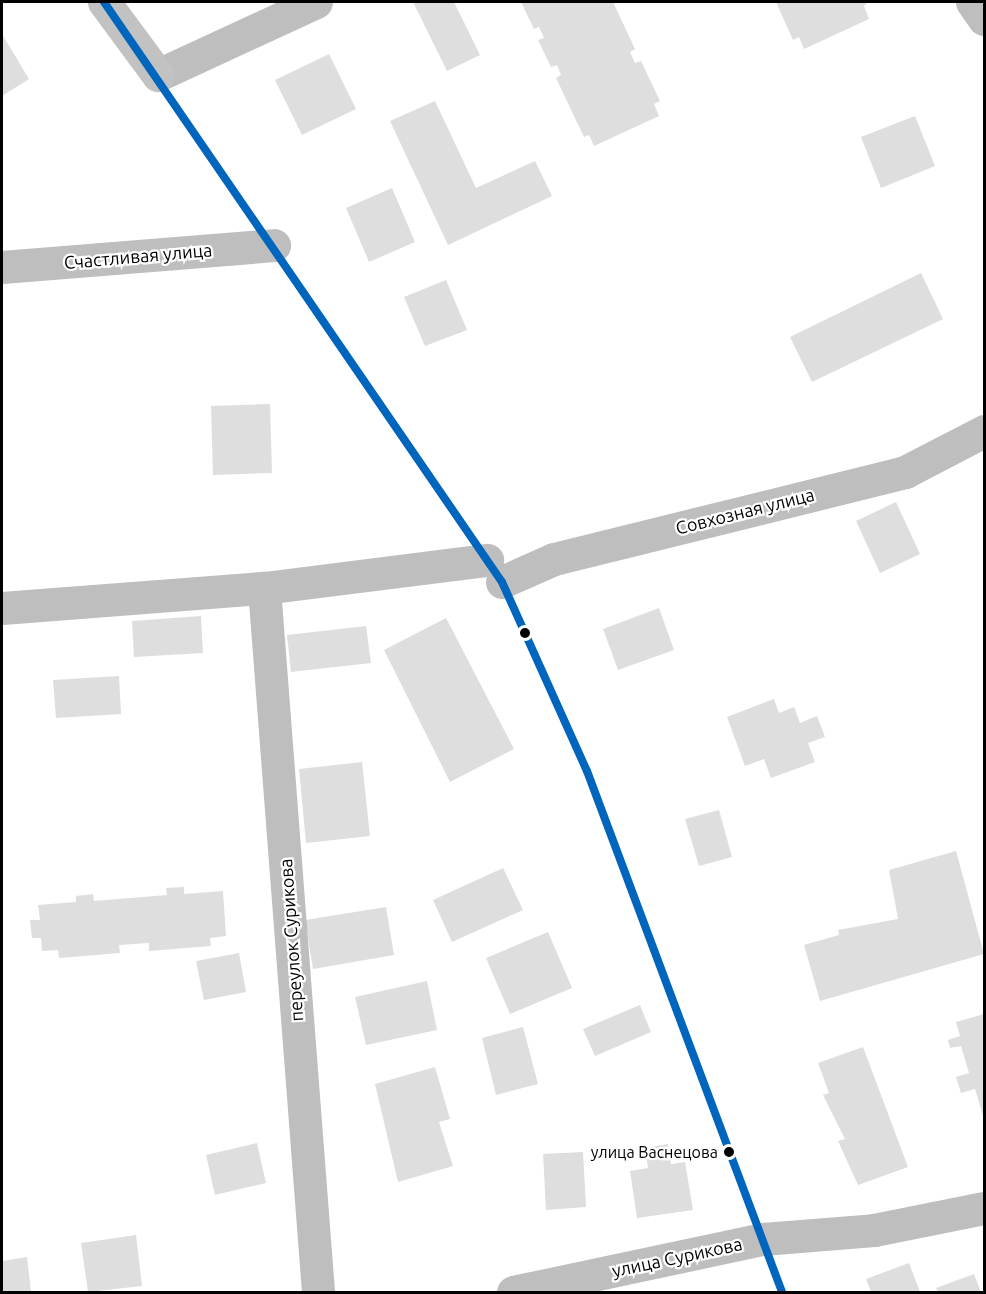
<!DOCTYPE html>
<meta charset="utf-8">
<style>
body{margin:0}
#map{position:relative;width:986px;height:1294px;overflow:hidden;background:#fff;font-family:Ubuntu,sans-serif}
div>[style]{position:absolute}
.building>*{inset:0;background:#dedede}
.street>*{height:33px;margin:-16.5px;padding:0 16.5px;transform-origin:16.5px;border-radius:16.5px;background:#bebebe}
.secondary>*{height:33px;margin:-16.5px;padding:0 16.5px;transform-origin:16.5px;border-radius:16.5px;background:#c2c2c2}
.bus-1>*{height:8px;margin:-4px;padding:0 4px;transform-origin:4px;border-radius:4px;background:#0065bd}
.dots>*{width:16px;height:16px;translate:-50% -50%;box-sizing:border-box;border:3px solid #fff;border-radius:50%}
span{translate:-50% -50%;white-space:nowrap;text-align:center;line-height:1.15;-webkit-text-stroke:4.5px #fff;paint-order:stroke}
.bus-label{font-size:16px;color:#000}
.right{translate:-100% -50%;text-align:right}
.street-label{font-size:18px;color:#000}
.frame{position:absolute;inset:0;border:3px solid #000;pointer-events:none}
</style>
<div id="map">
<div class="building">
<div style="clip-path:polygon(413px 2px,454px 2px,480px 55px,447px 71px)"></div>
<div style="clip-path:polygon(521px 2px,613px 2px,635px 49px,630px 52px,635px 63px,641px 61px,660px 101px,654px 104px,659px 116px,594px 146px,589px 135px,584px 137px,556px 78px,561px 75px,557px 65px,551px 67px,538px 40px,544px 38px,539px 27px,534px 29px)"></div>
<div style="clip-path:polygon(776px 2px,868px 2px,864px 6px,869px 19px,804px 49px,799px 37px,793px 40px)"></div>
<div style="clip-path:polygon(2px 34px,29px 79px,2px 96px)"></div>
<div style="clip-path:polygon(329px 54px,356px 109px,302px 135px,275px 80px)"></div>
<div style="clip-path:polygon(435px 101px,476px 188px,535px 161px,552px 196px,448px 245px,390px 121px)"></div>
<div style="clip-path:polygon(915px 116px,935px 166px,881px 188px,861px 137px)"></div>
<div style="clip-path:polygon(392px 188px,415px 242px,369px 262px,346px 208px)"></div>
<div style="clip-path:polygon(921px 273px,943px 319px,812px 382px,790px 337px)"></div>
<div style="clip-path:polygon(446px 280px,467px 330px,425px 346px,404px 297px)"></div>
<div style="clip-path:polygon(270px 404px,272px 473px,213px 475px,211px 406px)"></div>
<div style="clip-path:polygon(896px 502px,920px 554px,880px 573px,856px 521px)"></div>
<div style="clip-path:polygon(659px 608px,674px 650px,618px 670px,603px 629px)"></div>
<div style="clip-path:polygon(201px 616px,203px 653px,134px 657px,132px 621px)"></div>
<div style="clip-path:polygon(446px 618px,514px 749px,450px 782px,384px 650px)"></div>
<div style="clip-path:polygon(366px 626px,371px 663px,291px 672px,287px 635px)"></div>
<div style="clip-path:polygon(119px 676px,121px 714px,56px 718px,53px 680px)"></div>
<div style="clip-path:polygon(774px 699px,779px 713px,794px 707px,800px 723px,817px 716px,825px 737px,808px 743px,815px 762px,771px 778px,764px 759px,745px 766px,727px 717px)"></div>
<div style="clip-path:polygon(362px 762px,370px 836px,306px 843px,299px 769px)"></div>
<div style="clip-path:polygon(719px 810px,732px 857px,699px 866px,685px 819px)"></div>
<div style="clip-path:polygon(956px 851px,984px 954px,820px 1001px,804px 945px,839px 935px,838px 930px,898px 919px,889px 870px)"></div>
<div style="clip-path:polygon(503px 868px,523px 910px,452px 942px,433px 900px)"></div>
<div style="clip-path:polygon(184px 887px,184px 894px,223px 891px,226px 936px,210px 938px,211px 946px,149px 951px,149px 943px,119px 945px,120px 953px,59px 958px,58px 950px,42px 951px,41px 938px,32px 938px,30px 920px,40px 920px,38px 905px,76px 902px,76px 896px,93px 894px,94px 901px,167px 895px,166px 888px)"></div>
<div style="clip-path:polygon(386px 907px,394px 955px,313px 969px,305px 920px)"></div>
<div style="clip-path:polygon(548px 932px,572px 988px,510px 1014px,486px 958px)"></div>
<div style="clip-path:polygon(239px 953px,246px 992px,204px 1000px,196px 961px)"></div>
<div style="clip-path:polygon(427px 981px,437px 1030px,366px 1045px,355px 997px)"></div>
<div style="clip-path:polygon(640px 1005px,651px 1032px,595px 1056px,583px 1029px)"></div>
<div style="clip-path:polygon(984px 1014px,984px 1119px,975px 1089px,961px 1093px,956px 1077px,969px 1073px,961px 1046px,950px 1048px,948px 1040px,960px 1036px,956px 1022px)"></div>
<div style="clip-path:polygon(523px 1027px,538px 1084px,496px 1095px,482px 1038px)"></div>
<div style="clip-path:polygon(863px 1047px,908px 1167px,858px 1185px,838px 1141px,845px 1139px,823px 1095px,829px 1093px,818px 1063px)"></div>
<div style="clip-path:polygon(435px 1067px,450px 1119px,439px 1122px,453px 1166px,398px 1182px,375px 1084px)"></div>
<div style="clip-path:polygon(257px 1143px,266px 1183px,215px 1195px,206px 1155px)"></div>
<div style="clip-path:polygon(668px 1144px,671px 1164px,685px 1162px,693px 1210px,637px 1218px,630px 1171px,648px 1168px,645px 1148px)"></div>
<div style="clip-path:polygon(583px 1152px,586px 1207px,546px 1210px,543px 1154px)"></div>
<div style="clip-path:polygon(136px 1235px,142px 1286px,88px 1292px,81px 1243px)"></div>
<div style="clip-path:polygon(27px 1257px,31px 1292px,2px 1292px,2px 1261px)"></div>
<div style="clip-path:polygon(909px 1263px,920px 1292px,871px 1292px,866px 1279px)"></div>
<div style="clip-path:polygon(974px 1274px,981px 1292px,938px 1292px,936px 1288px)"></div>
</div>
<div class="street">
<div style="left:972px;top:2px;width:21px;rotate:55deg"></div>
<div style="left:158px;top:75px;width:174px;rotate:-24.8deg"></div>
<div style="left:2px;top:267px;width:273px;rotate:-4.6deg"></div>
<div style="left:502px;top:582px;width:57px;rotate:-23.9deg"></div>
<div style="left:554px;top:559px;width:362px;rotate:-13.9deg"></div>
<div style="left:905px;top:472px;width:89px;rotate:-27.4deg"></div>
<div style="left:264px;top:588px;width:706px;rotate:85.61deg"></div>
<div style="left:2px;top:608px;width:263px;rotate:-4.4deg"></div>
<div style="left:264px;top:588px;width:225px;rotate:-7.2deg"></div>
<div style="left:513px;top:1292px;width:256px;rotate:-12deg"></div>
<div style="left:763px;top:1239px;width:111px;rotate:-4.6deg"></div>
<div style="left:874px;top:1230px;width:112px;rotate:-11.3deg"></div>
</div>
<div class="secondary">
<div style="left:104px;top:2px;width:91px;rotate:53.5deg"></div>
</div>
<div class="bus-1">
<div style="left:104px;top:2px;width:703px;rotate:55.54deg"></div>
<div style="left:502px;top:582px;width:207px;rotate:65.8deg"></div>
<div style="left:587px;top:771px;width:556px;rotate:69.48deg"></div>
</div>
<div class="dots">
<div style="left:525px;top:633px;background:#000"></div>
<div style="left:729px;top:1152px;background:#000"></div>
</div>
<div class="bus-label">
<span class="right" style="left:718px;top:1152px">улица Васнецова</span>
</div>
<div class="street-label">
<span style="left:138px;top:256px;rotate:-5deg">Счастливая улица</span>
<span style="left:745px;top:511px;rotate:-14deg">Совхозная улица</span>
<span style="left:291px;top:940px;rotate:-94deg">переулок Сурикова</span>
<span style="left:677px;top:1257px;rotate:-12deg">улица Сурикова</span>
</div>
<div class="frame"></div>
</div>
